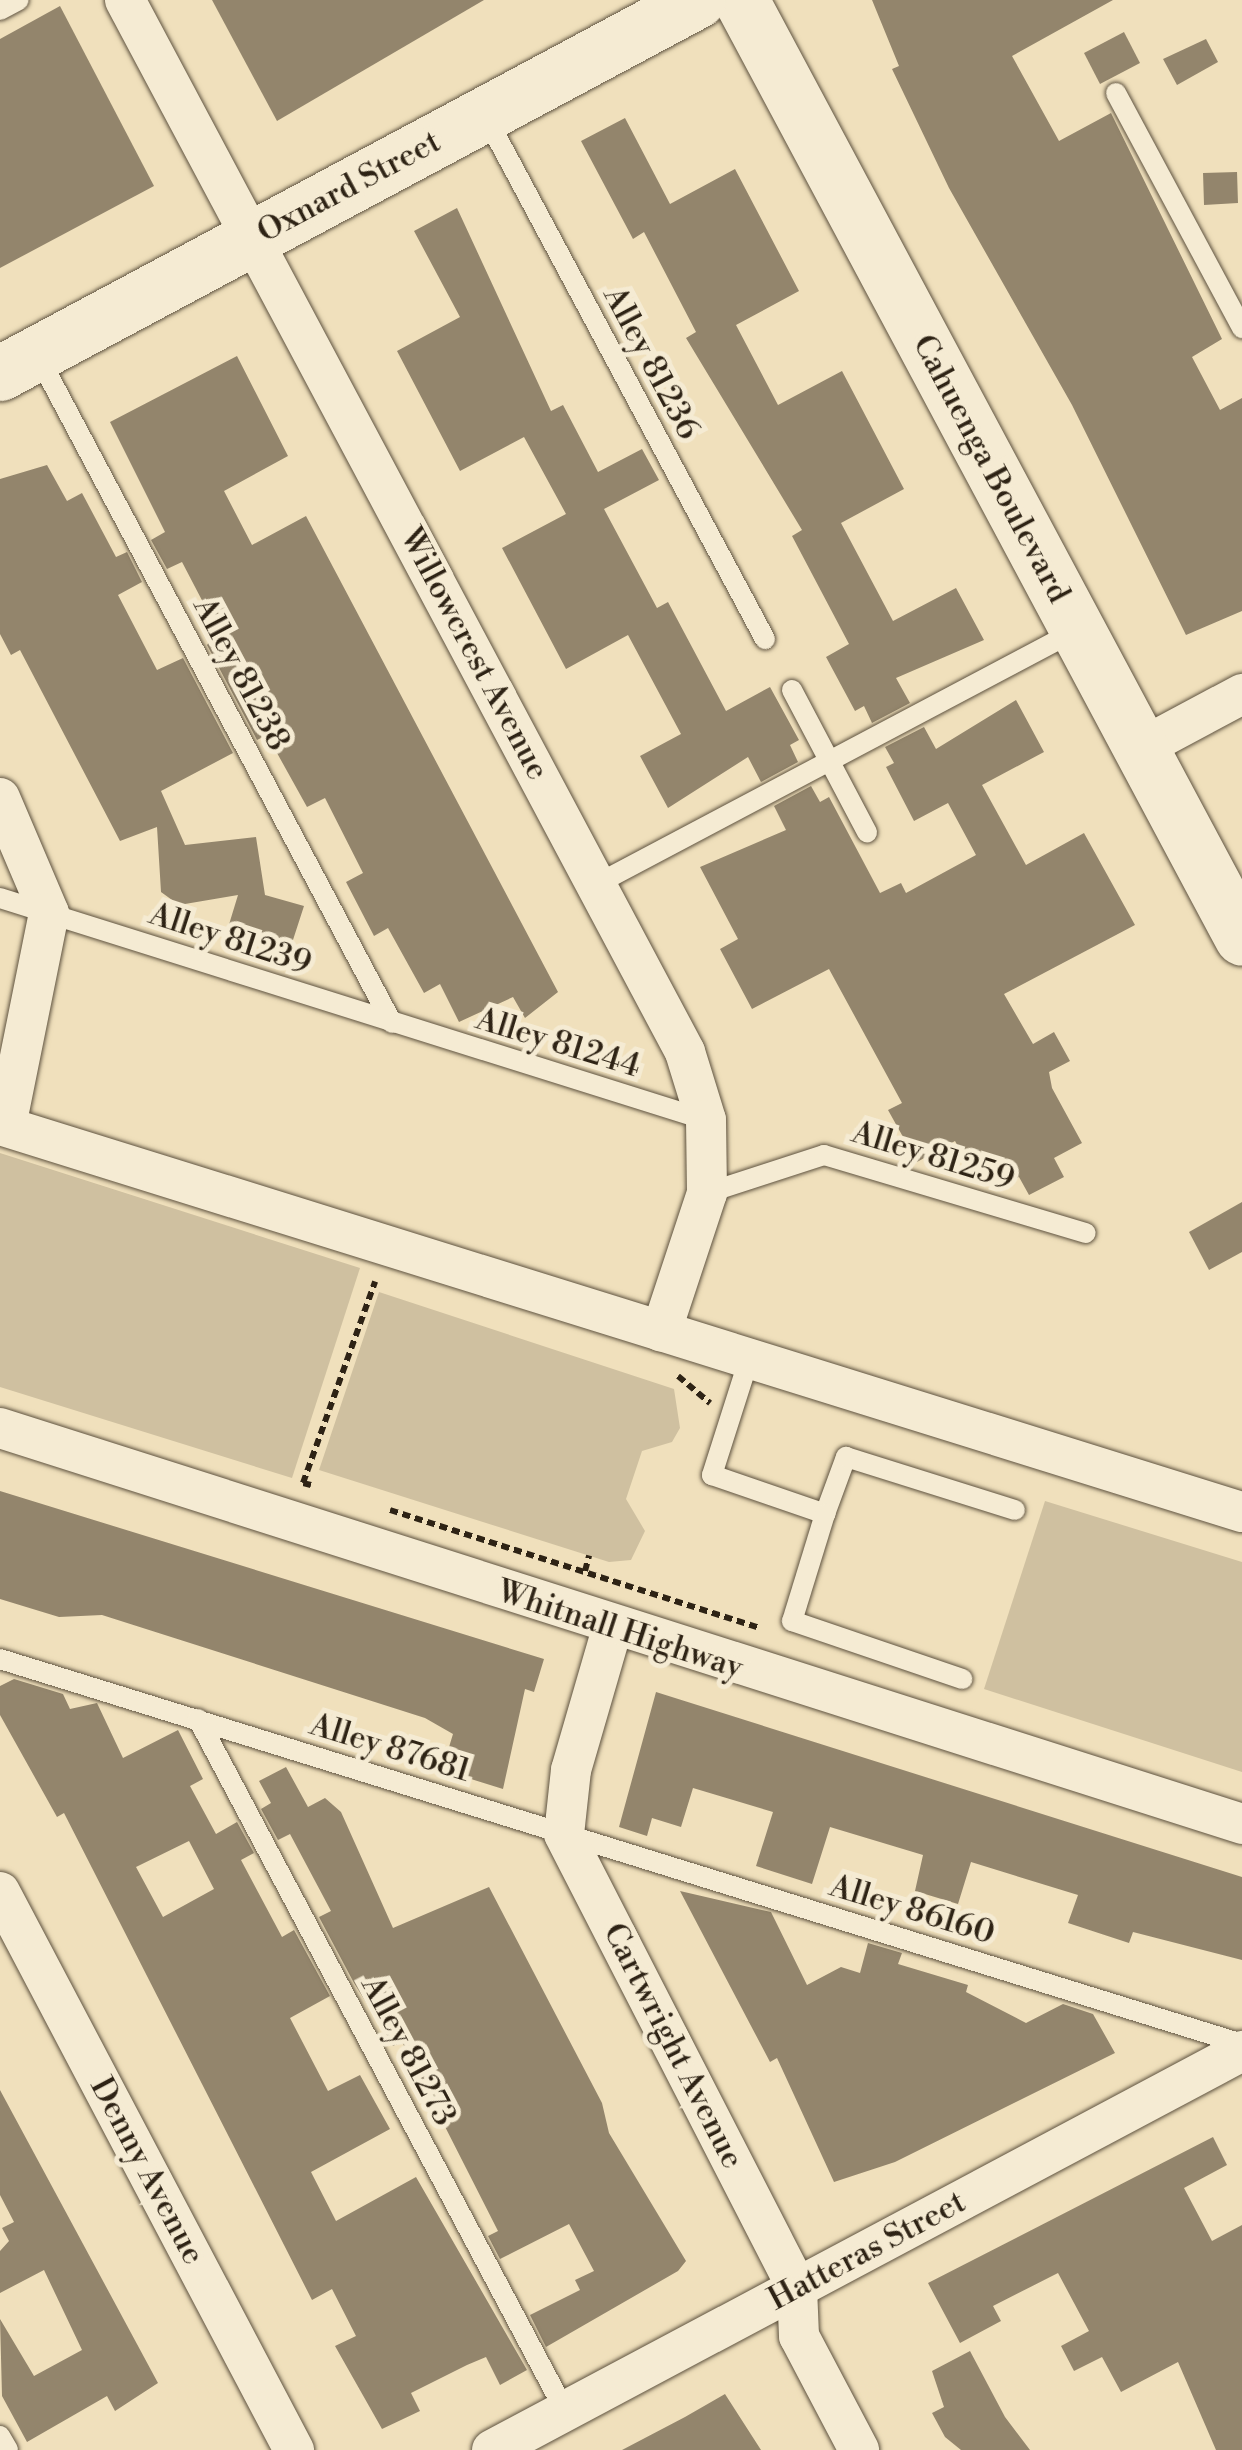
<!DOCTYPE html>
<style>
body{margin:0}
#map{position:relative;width:1242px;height:2450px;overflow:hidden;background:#f0e0bc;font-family:"Libre Bodoni",serif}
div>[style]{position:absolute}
.green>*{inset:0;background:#cfc0a0}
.building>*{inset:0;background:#93856c}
.path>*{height:6px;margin-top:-3px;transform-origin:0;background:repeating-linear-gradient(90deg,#2e2315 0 8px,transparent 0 13px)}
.roads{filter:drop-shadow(0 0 2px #5e523f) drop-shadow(0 0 2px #5e523f)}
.service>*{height:20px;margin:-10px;padding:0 10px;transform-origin:10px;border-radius:10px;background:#f5ebd3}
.minor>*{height:40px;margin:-20px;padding:0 20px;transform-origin:20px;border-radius:20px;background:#f5ebd3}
.secondary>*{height:55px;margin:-27.5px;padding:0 27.5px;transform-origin:27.5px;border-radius:27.5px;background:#f5ebd3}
span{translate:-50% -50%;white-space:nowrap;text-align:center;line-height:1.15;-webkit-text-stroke:10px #f5ebd3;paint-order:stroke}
.street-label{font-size:32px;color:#2e2315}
</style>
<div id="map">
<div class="green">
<div style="clip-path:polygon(0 1153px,360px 1268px,292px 1478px,0 1387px)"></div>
<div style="clip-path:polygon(379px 1292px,674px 1389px,680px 1428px,672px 1442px,642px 1451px,626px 1499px,645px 1531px,631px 1560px,609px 1562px,319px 1470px)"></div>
<div style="clip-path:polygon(1045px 1501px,1242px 1562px,1242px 1772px,984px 1689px)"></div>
</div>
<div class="building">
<div style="clip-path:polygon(212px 0,484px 0,277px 121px)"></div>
<div style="clip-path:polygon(872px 0,1113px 0,1012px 56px,1059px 141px,1111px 113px,1222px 339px,1192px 357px,1220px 410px,1242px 398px,1242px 611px,1186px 635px,1072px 405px,949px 188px,892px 69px,899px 66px)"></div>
<div style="clip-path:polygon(60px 6px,154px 186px,0 268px,0 39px)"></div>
<div style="clip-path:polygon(1124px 32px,1140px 63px,1100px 84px,1084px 53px)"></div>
<div style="clip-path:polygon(1206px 39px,1218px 62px,1177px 85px,1163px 59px)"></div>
<div style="clip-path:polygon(625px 118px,670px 204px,735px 169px,799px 291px,736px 325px,778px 405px,842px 371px,904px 489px,841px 523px,893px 621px,956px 588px,984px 640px,896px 678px,910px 703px,872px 723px,864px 706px,855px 711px,826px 657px,849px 644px,792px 536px,802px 530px,686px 338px,696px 332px,644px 232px,633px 239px,581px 141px)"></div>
<div style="clip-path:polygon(1237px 172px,1238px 203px,1204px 205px,1203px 173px)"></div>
<div style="clip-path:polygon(457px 208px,551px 411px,563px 405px,598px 472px,642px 449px,659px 480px,604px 509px,657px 608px,668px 602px,726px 711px,770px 687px,799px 740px,790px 745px,798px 762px,761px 782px,748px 757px,668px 808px,640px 756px,681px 734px,628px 635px,566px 669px,502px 548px,566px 514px,524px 437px,460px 471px,397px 351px,460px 317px,414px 231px)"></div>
<div style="clip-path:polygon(237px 356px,288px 456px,224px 491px,252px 545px,306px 516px,558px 992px,525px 1018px,513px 997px,459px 1022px,440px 984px,424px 993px,388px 928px,374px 936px,346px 882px,363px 873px,325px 798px,307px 807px,267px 735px,257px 740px,207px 645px,218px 631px,182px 562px,167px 569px,151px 540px,165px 532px,110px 422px)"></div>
<div style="clip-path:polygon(47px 465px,67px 501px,82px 493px,116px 557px,127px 552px,142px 582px,118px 595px,157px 670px,183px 658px,233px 753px,161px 791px,185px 845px,256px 837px,265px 895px,304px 906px,292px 943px,227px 931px,238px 895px,179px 905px,161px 892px,157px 827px,120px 841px,20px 650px,11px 655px,0 634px,0 479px)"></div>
<div style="clip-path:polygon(1016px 700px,1044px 752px,982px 785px,1026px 865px,1084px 833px,1135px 925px,1004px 994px,1033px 1044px,1054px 1032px,1070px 1061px,1049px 1072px,1052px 1088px,1082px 1143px,1054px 1158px,1064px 1177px,1029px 1195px,1019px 1177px,1000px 1187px,977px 1181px,955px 1141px,917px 1162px,888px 1110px,902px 1103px,829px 969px,752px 1009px,720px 949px,738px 939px,700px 867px,786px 830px,774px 806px,811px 786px,820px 802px,829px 797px,880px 893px,901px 883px,906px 893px,976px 855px,948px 803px,914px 821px,886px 767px,894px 763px,885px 747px,924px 727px,936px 749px)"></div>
<div style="clip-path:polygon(1242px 1202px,1242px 1252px,1209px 1270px,1189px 1232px)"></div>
<div style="clip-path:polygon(0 1491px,544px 1659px,534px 1692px,525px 1689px,503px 1789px,442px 1770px,453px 1734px,425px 1718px,102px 1615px,59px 1617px,0 1599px)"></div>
<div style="clip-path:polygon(evenodd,14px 1679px,63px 1694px,70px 1709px,97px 1703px,123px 1758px,178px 1730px,203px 1779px,190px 1786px,216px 1834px,237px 1822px,254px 1853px,241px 1860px,282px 1937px,294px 1930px,330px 1996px,290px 2018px,328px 2091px,360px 2075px,390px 2129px,311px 2172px,336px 2221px,416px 2177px,527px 2370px,500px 2385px,486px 2357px,467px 2365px,411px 2393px,420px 2411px,382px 2429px,335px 2346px,356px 2336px,332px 2289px,312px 2300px,64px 1813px,57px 1817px,0 1715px,0 1686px,14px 1679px,189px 1841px,214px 1889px,163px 1917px,136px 1867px,189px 1841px)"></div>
<div style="clip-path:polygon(656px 1692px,1242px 1877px,1242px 1960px,1133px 1932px,1129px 1943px,1068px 1923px,1078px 1895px,971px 1862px,958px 1904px,915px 1891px,923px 1855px,830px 1827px,812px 1884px,756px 1866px,773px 1812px,693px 1788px,681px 1827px,652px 1818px,647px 1836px,619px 1827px)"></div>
<div style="clip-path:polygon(286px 1767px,308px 1807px,325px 1798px,341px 1812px,393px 1928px,489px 1887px,602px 2103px,609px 2133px,686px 2261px,678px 2271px,546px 2347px,530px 2315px,580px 2290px,575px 2280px,594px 2271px,569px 2224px,500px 2259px,488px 2236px,498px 2231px,402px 2042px,393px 2046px,354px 1983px,319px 1917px,331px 1911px,290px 1834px,278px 1840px,261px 1809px,271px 1803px,259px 1781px)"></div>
<div style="clip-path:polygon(680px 1891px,771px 1912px,807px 1985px,841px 1967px,860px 1973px,868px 1943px,902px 1953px,898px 1964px,968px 1985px,966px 1992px,1026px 2023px,1063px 2004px,1093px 2014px,1115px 2053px,895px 2162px,834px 2182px,777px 2058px,770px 2062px)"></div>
<div style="clip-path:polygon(0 2090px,158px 2383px,115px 2411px,107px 2396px,27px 2442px,2px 2396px,0 2319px,34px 2376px,82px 2350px,44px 2270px,0 2293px,0 2251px,9px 2241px,2px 2228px,14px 2222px,0 2195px)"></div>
<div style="clip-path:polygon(1213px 2137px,1227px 2165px,1184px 2188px,1212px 2241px,1242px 2225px,1242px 2450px,1216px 2450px,1178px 2362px,1121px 2392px,1102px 2357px,1074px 2371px,1061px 2346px,1089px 2331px,1058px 2273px,993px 2306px,1001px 2321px,960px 2343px,928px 2283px)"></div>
<div style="clip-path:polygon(970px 2351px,1005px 2417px,1030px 2450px,961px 2450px,945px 2437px,932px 2413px,944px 2407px,932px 2371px)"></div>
<div style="clip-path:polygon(725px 2394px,761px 2450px,622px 2450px,685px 2417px)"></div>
</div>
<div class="path">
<div style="left:678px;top:1376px;width:42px;rotate:40.2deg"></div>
<div style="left:311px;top:1485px;width:8px;rotate:-166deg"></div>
<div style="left:303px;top:1483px;width:214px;rotate:-70.3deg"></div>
<div style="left:390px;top:1510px;width:387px;rotate:17.7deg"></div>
<div style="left:585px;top:1571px;width:16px;rotate:-75deg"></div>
</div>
<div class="roads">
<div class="service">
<div style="left:0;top:10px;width:21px;rotate:-28deg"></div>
<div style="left:1116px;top:93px;width:267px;rotate:61.8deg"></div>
<div style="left:486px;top:117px;width:592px;rotate:61.88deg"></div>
<div style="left:38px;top:356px;width:755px;rotate:62.04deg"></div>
<div style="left:792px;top:690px;width:161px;rotate:62.2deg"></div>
<div style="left:597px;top:884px;width:543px;rotate:-27.89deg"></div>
<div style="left:0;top:898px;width:740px;rotate:17.46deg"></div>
<div style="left:707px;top:1193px;width:123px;rotate:-18deg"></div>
<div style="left:824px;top:1155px;width:273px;rotate:16.6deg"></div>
<div style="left:749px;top:1359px;width:122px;rotate:107.7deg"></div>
<div style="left:712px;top:1475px;width:120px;rotate:19deg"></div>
<div style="left:825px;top:1514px;width:61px;rotate:-69.8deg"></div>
<div style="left:846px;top:1457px;width:177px;rotate:17.4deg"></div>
<div style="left:825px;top:1514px;width:112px;rotate:107.1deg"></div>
<div style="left:792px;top:1621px;width:180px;rotate:18.8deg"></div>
<div style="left:0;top:1659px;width:1300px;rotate:17.22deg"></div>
<div style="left:198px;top:1719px;width:783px;rotate:62.06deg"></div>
<div style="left:0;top:2436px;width:16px;rotate:60deg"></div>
</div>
<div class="minor">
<div style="left:125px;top:0;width:1192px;rotate:61.97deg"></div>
<div style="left:685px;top:1052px;width:71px;rotate:72.8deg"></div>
<div style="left:706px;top:1120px;width:73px;rotate:89.2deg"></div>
<div style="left:707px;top:1193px;width:146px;rotate:108.3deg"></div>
<div style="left:1141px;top:748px;width:115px;rotate:-28.1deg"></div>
<div style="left:0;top:798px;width:125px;rotate:66.9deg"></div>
<div style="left:49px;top:913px;width:217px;rotate:101.4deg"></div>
<div style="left:0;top:1125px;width:1301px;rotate:17.31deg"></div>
<div style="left:0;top:1428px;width:1304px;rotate:17.68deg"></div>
<div style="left:612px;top:1629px;width:147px;rotate:106.2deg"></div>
<div style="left:571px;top:1770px;width:64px;rotate:96.2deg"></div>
<div style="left:564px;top:1834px;width:510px;rotate:62.83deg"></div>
<div style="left:797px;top:2288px;width:48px;rotate:87.6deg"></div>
<div style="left:799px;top:2336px;width:129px;rotate:62.2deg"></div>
<div style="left:0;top:1892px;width:631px;rotate:62.22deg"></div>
<div style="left:492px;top:2450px;width:850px;rotate:-28.01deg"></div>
</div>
<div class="secondary">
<div style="left:741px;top:0;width:1063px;rotate:61.89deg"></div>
<div style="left:0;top:373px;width:791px;rotate:-28.12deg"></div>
</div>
</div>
<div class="street-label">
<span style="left:349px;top:187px;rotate:-28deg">Oxnard Street</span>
<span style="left:651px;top:363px;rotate:62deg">Alley 81236</span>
<span style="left:991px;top:469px;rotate:62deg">Cahuenga Boulevard</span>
<span style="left:474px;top:654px;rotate:62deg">Willowcrest Avenue</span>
<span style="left:241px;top:674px;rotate:62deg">Alley 81238</span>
<span style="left:230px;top:939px;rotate:18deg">Alley 81239</span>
<span style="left:558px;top:1043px;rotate:17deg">Alley 81244</span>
<span style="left:933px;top:1156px;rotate:17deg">Alley 81259</span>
<span style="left:620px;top:1630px;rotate:18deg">Whitnall Highway</span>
<span style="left:390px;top:1748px;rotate:17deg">Alley 87681</span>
<span style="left:912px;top:1910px;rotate:17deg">Alley 86160</span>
<span style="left:673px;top:2046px;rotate:63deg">Cartwright Avenue</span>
<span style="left:408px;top:2051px;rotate:62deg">Alley 81273</span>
<span style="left:147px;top:2171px;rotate:62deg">Denny Avenue</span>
<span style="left:867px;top:2251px;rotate:-28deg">Hatteras Street</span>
</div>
</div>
